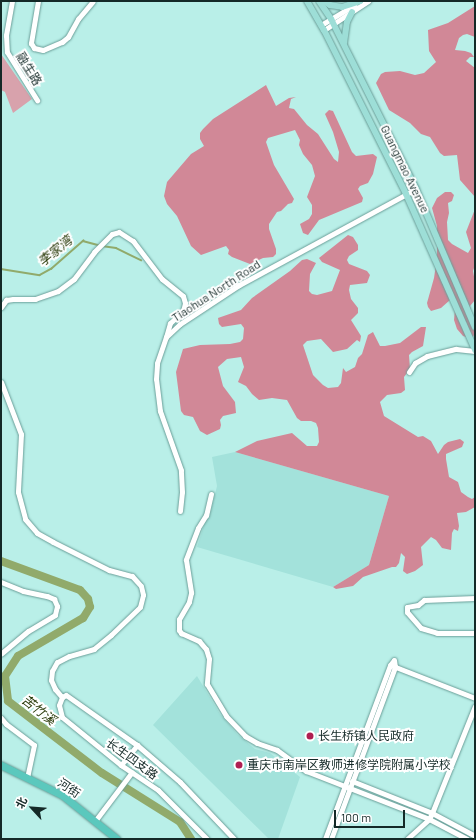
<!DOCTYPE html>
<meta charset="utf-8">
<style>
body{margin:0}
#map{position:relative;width:476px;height:840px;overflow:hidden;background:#b9efe8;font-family:Barlow,"Noto Sans SC",sans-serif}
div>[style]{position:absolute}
.built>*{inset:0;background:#a3e2db}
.green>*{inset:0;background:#d8a2ac}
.forest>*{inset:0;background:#d18897}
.stream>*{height:1.5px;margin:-0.75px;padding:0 0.75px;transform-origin:0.75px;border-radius:0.75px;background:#91aa6b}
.river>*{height:8px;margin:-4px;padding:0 4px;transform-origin:4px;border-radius:4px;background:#91aa6b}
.roads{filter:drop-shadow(0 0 1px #6a9e98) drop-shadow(0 0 1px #6a9e98)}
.minor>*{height:5px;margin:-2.5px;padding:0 2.5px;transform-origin:2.5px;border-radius:2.5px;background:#fff}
.major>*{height:6px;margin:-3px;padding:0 3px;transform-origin:3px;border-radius:3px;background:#9dded7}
.highway>*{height:7px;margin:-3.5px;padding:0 3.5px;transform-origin:3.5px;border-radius:3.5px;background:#5bc8bd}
.dots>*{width:11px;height:11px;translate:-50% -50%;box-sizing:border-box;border:2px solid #fff;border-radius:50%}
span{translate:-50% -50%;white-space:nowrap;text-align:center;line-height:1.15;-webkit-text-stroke:4px #fff;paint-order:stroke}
.street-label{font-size:12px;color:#142927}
.poi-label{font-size:12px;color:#142927}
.left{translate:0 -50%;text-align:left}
.water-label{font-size:13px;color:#2b3c0c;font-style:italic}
.frame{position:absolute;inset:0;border:2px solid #142927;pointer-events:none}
.north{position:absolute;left:12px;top:788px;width:40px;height:40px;-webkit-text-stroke:3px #fff;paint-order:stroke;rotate:296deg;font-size:11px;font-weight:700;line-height:16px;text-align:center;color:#142927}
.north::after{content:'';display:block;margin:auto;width:14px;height:18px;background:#142927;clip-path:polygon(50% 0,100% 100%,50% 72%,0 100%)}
.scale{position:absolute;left:334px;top:810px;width:71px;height:18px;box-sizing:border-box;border:2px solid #142927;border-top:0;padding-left:5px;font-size:12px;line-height:14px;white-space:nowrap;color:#142927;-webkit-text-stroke:3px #fff;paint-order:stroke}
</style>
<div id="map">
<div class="built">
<div style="clip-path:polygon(235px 452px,389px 496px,369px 565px,333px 587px,197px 547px,205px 522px,210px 515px,217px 486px,212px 457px)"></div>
<div style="clip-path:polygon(197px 676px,220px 714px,237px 734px,255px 749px,270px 753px,300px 777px,278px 839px,269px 839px,153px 725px)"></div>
</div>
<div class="green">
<div style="clip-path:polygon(1px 54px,32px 99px,13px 113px,5px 92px,1px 90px)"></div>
</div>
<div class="forest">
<div style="clip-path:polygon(475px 6px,475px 37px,467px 34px,463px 35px,459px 38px,455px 50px,465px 51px,471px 53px,474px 57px,470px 57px,466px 61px,475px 68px,475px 132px,474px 133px,475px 136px,475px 197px,460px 180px,457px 155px,444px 156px,440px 153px,430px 137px,421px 134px,410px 123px,389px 110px,376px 83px,381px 74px,385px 72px,400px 71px,415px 75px,424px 73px,436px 62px,429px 51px,428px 30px,448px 23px)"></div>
<div style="clip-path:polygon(266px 85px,276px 106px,289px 98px,296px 97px,291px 99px,289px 108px,294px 109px,307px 125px,318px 134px,334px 159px,338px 162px,339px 152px,333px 132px,325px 114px,329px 110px,333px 111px,352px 152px,356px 156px,373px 154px,377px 157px,373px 174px,368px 183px,360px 186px,358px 189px,363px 198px,362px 202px,319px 220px,308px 235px,303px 233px,300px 224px,309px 219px,312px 214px,312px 205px,307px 197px,315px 176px,312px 165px,303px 154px,299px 145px,300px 140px,295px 130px,268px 138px,266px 142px,274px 165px,294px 199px,292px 203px,288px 204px,281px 211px,277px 212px,269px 224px,269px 229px,276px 249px,276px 254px,273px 257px,263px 258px,250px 264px,232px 257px,228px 254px,229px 250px,226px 246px,201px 255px,191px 246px,177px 216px,167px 204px,164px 196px,167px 182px,191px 154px,204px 146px,200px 139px,200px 133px,203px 129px,213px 119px)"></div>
<div style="clip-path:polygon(445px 192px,451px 192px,454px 195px,452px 201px,448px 203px,449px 213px,447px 222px,448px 240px,452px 244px,468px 253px,471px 248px,466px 232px,475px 209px,475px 265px,473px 271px,475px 282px,475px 300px,470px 306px,475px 333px,472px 339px,463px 336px,457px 329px,454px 320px,455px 309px,450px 300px,441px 308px,431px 311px,428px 307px,427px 303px,434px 278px,437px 258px,437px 226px,432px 208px,437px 198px)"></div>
<div style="clip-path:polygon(348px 235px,353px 237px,358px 245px,358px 250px,349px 256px,347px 260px,349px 264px,367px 271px,370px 275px,367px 283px,350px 285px,349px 290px,351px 299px,358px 308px,358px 313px,351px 320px,361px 336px,360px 342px,357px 340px,347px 349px,333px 352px,321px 339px,307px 341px,303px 345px,313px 375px,323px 385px,328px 388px,338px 387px,341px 383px,343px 368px,346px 372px,355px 367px,358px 358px,362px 354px,368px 335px,373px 332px,380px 346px,385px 346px,400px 343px,421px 327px,426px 327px,423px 346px,412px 352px,409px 355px,410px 369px,404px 377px,405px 390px,401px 393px,387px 395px,380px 402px,384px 416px,418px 437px,423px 436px,431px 441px,438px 454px,444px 445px,448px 442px,460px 439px,464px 442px,462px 447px,446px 454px,446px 459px,449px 477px,458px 482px,461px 492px,468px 497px,472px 499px,475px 497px,475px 507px,466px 512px,457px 513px,459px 526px,458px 531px,454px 529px,452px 533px,451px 550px,442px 548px,436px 540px,431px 537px,421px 547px,423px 565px,415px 571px,407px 574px,403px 571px,405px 557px,401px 553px,399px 563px,396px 567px,392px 567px,363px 577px,353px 586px,336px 589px,333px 587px,369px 565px,389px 496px,235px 452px,257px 441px,292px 433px,307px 446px,317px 446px,319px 442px,318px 428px,316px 423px,311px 421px,301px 421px,297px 418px,287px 400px,272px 398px,259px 400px,252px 394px,246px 386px,238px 382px,244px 367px,241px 357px,227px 359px,218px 367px,223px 386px,235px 402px,236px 413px,223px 416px,220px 420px,221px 425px,220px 429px,207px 435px,200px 431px,193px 417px,184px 415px,181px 411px,176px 372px,183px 349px,200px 345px,230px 344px,240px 342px,243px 339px,244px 328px,241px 324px,222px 327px,219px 324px,218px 318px,241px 310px,252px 298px,290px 271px,302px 260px,307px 259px,316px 263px,310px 274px,309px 291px,312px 294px,317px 295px,332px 291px,340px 270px,322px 262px,319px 258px)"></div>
</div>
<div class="stream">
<div style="left:102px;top:246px;width:14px;rotate:8deg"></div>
<div style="left:116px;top:248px;width:28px;rotate:26deg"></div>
<div style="left:1px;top:269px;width:39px;rotate:9deg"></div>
<div style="left:40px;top:275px;width:13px;rotate:-29deg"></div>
<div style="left:51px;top:269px;width:43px;rotate:-41.2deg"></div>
<div style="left:83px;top:241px;width:16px;rotate:15deg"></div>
</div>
<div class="river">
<div style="left:1px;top:561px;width:84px;rotate:20.2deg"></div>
<div style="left:80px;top:590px;width:12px;rotate:48deg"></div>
<div style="left:88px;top:599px;width:8px;rotate:76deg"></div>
<div style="left:90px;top:607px;width:13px;rotate:122deg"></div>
<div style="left:83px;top:618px;width:75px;rotate:149.7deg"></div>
<div style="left:18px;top:656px;width:24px;rotate:123deg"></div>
<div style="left:5px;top:676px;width:25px;rotate:83deg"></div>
<div style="left:8px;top:701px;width:118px;rotate:37.5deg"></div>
<div style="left:102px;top:773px;width:92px;rotate:32.1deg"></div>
<div style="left:180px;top:822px;width:20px;rotate:57deg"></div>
</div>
<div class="roads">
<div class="minor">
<div style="left:12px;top:1px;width:35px;rotate:100deg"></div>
<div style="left:6px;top:35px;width:17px;rotate:87deg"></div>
<div style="left:7px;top:52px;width:57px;rotate:58deg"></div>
<div style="left:38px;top:1px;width:43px;rotate:99.5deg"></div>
<div style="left:31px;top:43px;width:6px;rotate:59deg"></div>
<div style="left:34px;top:48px;width:9px;rotate:13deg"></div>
<div style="left:43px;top:50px;width:21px;rotate:-23deg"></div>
<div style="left:62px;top:42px;width:8px;rotate:-40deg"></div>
<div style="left:68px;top:37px;width:21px;rotate:-61deg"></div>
<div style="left:78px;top:19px;width:23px;rotate:-50deg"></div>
<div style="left:321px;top:25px;width:39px;rotate:-31deg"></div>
<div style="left:324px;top:30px;width:53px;rotate:-33.4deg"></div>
<div style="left:1px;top:307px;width:9px;rotate:-54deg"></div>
<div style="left:6px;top:300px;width:7px;rotate:-8deg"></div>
<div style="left:13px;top:299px;width:22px"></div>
<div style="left:35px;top:299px;width:24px;rotate:-19deg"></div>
<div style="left:58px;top:291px;width:20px;rotate:-37deg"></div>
<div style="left:74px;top:279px;width:34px;rotate:-53deg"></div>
<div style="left:94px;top:252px;width:25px;rotate:-45deg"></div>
<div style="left:112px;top:234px;width:7px;rotate:-16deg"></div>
<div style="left:119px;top:232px;width:17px;rotate:33deg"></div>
<div style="left:133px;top:241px;width:48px;rotate:52.7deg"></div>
<div style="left:162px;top:279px;width:27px;rotate:39deg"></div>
<div style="left:183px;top:296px;width:7px;rotate:74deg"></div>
<div style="left:185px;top:303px;width:8px;rotate:104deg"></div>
<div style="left:183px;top:311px;width:18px;rotate:137deg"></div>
<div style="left:170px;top:323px;width:15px;rotate:106deg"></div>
<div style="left:409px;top:372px;width:11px;rotate:-56deg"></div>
<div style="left:415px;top:363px;width:14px;rotate:-30deg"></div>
<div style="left:427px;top:356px;width:30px;rotate:-14deg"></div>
<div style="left:456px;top:349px;width:19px;rotate:6deg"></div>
<div style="left:1px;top:382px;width:56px;rotate:69deg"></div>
<div style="left:21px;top:434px;width:58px;rotate:93deg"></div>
<div style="left:18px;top:492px;width:28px;rotate:75deg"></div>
<div style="left:25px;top:519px;width:18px;rotate:49deg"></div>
<div style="left:37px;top:533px;width:18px;rotate:29deg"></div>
<div style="left:53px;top:542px;width:63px;rotate:26.6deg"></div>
<div style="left:109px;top:570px;width:24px;rotate:15deg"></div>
<div style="left:132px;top:576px;width:13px;rotate:48deg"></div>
<div style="left:141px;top:586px;width:9px;rotate:77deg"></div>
<div style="left:143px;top:595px;width:12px;rotate:104deg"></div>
<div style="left:140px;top:607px;width:40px;rotate:136deg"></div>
<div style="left:111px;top:635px;width:22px;rotate:141deg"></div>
<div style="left:94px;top:649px;width:26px;rotate:164deg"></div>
<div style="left:69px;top:656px;width:13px;rotate:153deg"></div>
<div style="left:57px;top:662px;width:10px;rotate:119deg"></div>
<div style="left:52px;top:671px;width:9px;rotate:96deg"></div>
<div style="left:51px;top:680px;width:10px;rotate:66deg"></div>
<div style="left:55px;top:689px;width:11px;rotate:49deg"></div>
<div style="left:211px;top:494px;width:22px;rotate:103deg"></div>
<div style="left:206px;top:515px;width:15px;rotate:122deg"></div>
<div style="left:198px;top:528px;width:34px;rotate:111deg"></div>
<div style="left:186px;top:560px;width:33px;rotate:81deg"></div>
<div style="left:191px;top:593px;width:9px;rotate:103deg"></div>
<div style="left:189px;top:602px;width:20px;rotate:120deg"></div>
<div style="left:179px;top:619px;width:11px;rotate:90deg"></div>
<div style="left:179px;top:630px;width:4px;rotate:56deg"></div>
<div style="left:181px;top:633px;width:20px;rotate:24deg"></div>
<div style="left:199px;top:641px;width:11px;rotate:49deg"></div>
<div style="left:206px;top:649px;width:10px;rotate:73deg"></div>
<div style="left:209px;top:659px;width:25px;rotate:95deg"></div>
<div style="left:207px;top:684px;width:37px;rotate:59deg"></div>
<div style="left:226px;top:716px;width:28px;rotate:46deg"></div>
<div style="left:245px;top:736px;width:14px;rotate:30deg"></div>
<div style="left:257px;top:743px;width:21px;rotate:19deg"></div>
<div style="left:277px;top:750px;width:36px;rotate:36deg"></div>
<div style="left:306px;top:771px;width:132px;rotate:21.3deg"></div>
<div style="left:429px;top:819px;width:43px;rotate:27.8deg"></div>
<div style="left:180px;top:511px;width:19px;rotate:-84deg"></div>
<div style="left:182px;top:492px;width:22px;rotate:-93deg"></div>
<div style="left:181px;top:470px;width:63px;rotate:-109.6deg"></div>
<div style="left:160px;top:411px;width:32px;rotate:-97deg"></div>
<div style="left:156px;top:379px;width:16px;rotate:-86deg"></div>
<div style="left:157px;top:363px;width:28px;rotate:-71deg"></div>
<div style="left:166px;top:337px;width:19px;rotate:-43deg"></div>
<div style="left:180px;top:324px;width:71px;rotate:-33.5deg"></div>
<div style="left:239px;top:285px;width:201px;rotate:-28.5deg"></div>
<div style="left:1px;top:582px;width:24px;rotate:22deg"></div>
<div style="left:23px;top:591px;width:25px;rotate:12deg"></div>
<div style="left:47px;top:596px;width:8px;rotate:23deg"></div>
<div style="left:54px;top:599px;width:8px;rotate:67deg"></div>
<div style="left:57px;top:606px;width:9px;rotate:103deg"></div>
<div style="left:55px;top:615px;width:31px;rotate:149deg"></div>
<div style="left:28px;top:631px;width:35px;rotate:140deg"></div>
<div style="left:475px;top:598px;width:51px;rotate:177.8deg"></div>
<div style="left:424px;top:600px;width:8px;rotate:140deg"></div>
<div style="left:418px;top:605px;width:11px;rotate:170deg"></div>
<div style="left:407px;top:607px;width:5px;rotate:90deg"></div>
<div style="left:407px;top:612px;width:21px;rotate:49deg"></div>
<div style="left:421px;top:628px;width:17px;rotate:17deg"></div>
<div style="left:437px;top:633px;width:38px"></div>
<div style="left:393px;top:666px;width:88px;rotate:21.3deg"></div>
<div style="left:1px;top:718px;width:8px;rotate:50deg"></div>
<div style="left:6px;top:724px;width:35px;rotate:37deg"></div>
<div style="left:34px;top:745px;width:33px;rotate:102deg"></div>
<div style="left:121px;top:765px;width:26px;rotate:-51deg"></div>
<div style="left:352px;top:781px;width:86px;rotate:21.8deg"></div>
<div style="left:432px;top:813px;width:49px;rotate:28.1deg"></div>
<div style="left:95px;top:821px;width:61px;rotate:-52.9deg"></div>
<div style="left:207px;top:839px;width:69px;rotate:-135deg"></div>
<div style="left:158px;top:790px;width:45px;rotate:-146deg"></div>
<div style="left:121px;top:765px;width:76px;rotate:-140.9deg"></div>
<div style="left:62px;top:717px;width:12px;rotate:-104deg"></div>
<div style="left:59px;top:705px;width:9px;rotate:-69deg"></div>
<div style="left:62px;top:697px;width:4px;rotate:-27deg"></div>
<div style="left:66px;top:695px;width:87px;rotate:35.2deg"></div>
<div style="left:137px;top:745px;width:57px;rotate:40.7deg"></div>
<div style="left:180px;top:782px;width:79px;rotate:46.5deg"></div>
<div style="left:325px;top:839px;width:186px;rotate:-69.5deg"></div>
<div style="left:390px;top:665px;width:6px;rotate:-51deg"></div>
<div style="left:331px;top:839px;width:184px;rotate:-69.6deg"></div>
<div style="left:395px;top:667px;width:7px;rotate:-98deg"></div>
<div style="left:407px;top:839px;width:30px;rotate:-42deg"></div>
<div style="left:429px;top:819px;width:7px;rotate:-63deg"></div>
<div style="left:432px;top:813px;width:115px;rotate:-68.1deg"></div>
</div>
<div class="major">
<div style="left:307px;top:1px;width:34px;rotate:60deg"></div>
<div style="left:324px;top:30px;width:183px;rotate:63.4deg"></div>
<div style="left:406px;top:194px;width:171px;rotate:66.1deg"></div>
<div style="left:319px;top:1px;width:22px;rotate:56deg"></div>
<div style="left:331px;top:19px;width:190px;rotate:63.4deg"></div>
<div style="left:416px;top:189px;width:150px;rotate:66.9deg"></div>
<div style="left:324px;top:1px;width:7px;rotate:34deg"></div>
<div style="left:330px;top:5px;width:12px;rotate:9deg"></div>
<div style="left:342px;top:7px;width:19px;rotate:-18deg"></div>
<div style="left:344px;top:43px;width:21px;rotate:-82deg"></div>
<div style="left:347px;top:22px;width:11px;rotate:-63deg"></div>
</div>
<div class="highway">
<div style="left:1px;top:765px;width:68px;rotate:26.2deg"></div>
<div style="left:62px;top:795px;width:70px;rotate:38.7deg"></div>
</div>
</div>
<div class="dots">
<div style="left:310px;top:736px;background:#af1f52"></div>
<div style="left:239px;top:765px;background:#af1f52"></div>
</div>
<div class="street-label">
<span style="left:29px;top:69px;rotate:58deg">融生路</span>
<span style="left:405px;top:169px;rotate:64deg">Guangmao Avenue</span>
<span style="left:216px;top:291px;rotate:-33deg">Tiaohua North Road</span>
<span style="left:132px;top:759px;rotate:36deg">长生四支路</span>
<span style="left:69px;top:788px;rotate:34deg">河街</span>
</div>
<div class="poi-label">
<span class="left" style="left:318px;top:736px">长生桥镇人民政府</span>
<span class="left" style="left:247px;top:765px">重庆市南岸区教师进修学院附属小学校</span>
</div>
<div class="water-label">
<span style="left:55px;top:251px;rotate:-39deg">李家湾</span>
<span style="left:39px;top:710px;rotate:38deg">苦竹溪</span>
</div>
<div class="frame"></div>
<div class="north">北</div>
<div class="scale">100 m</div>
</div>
